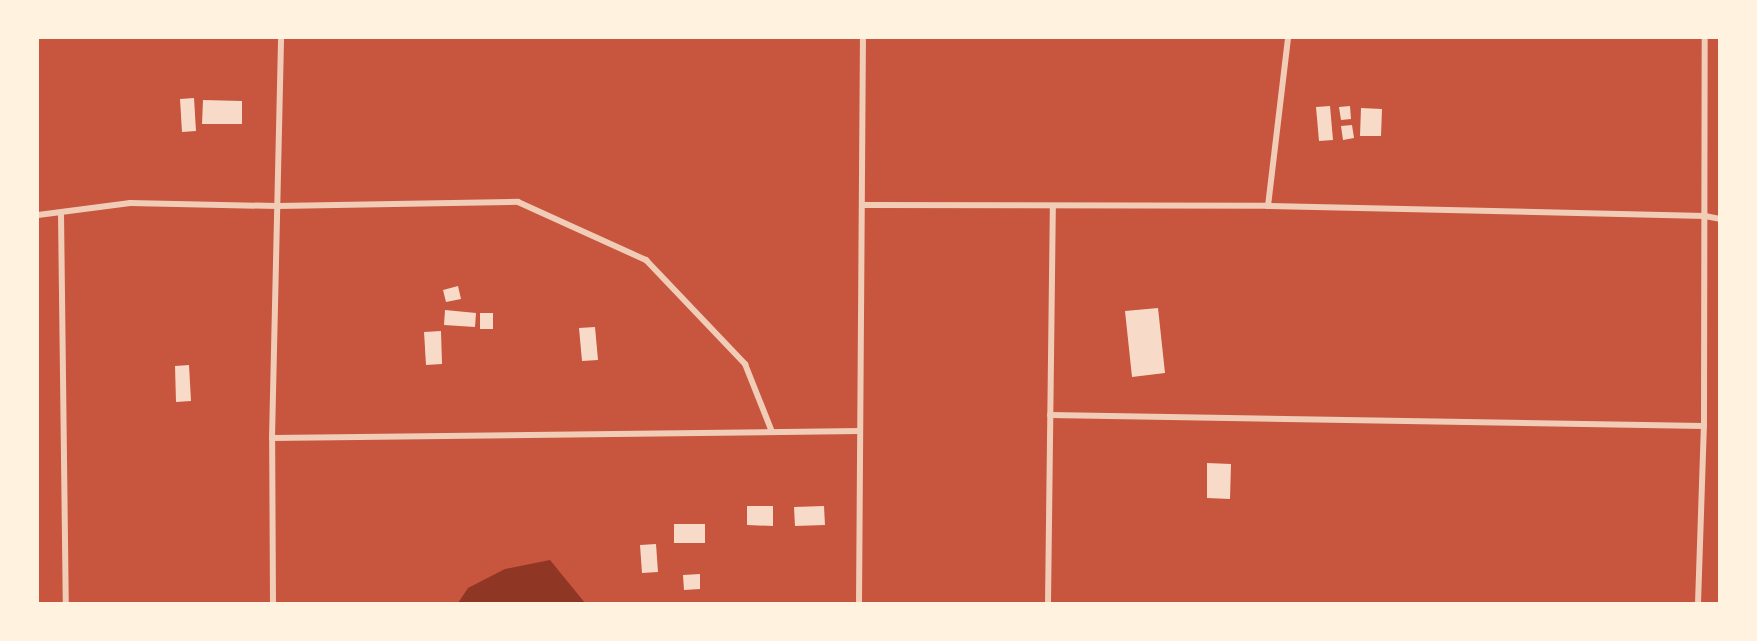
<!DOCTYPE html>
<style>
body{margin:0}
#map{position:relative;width:1757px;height:641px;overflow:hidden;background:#c8553d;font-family:Commissioner,sans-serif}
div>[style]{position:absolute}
.water>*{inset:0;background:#8f3625}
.building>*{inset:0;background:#f7dbc8}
.minor>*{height:6px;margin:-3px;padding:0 3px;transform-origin:3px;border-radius:3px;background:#f1ccb7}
span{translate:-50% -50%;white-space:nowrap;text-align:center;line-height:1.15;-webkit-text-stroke:5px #fff3e0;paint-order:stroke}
.frame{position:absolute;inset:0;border:39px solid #fff3e0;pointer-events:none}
</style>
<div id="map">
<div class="water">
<div style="clip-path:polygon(550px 560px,585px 603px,458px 603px,468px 588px,505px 569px)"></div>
</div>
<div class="building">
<div style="clip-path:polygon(194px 98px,196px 131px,182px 132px,180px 99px)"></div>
<div style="clip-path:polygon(203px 100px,242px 101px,242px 124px,202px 124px)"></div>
<div style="clip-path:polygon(1330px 106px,1333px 140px,1319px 141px,1316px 107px)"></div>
<div style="clip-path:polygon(1350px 106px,1351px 119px,1341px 120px,1339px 107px)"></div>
<div style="clip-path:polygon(1361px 108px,1382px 109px,1381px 136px,1360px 136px)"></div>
<div style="clip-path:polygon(1352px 125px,1354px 138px,1343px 140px,1341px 126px)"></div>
<div style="clip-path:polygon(458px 286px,461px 299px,446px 302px,443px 290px)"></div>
<div style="clip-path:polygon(1158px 308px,1165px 373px,1132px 377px,1125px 311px)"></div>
<div style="clip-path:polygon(445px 310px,476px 313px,475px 327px,444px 325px)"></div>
<div style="clip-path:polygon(480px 313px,493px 313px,493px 329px,480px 329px)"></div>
<div style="clip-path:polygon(595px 327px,598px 360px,582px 361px,579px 328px)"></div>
<div style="clip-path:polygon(441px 331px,442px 364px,426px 365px,424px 332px)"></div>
<div style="clip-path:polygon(189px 365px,191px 401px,176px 402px,175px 366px)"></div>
<div style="clip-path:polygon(1207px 463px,1231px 464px,1230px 499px,1207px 498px)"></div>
<div style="clip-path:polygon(747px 506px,773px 506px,773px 526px,747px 525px)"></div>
<div style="clip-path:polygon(824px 506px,825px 525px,795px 526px,794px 507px)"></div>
<div style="clip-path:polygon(674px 524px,705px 524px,705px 543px,674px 543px)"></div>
<div style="clip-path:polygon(656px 544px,658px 572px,642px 573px,640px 545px)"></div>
<div style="clip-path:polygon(700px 574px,700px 589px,684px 590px,683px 575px)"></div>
</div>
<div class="minor">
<div style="left:862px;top:205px;width:406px;rotate:0.1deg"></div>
<div style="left:1268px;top:206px;width:437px;rotate:1.3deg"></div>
<div style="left:1705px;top:216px;width:15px;rotate:11deg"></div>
<div style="left:1268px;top:206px;width:169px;rotate:-83.2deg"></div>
<div style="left:61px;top:213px;width:391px;rotate:89.3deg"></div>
<div style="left:38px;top:215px;width:93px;rotate:-7.4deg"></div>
<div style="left:130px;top:203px;width:148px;rotate:1.2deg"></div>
<div style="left:278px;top:206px;width:240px;rotate:-1deg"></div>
<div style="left:518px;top:202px;width:141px;rotate:24.4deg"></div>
<div style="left:646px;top:260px;width:144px;rotate:46.4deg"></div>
<div style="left:745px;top:364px;width:73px;rotate:68.3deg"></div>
<div style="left:1050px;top:415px;width:654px;rotate:0.96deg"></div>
<div style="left:272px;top:438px;width:588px;rotate:-0.68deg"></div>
<div style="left:273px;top:604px;width:166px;rotate:-90.3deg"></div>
<div style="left:272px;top:438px;width:400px;rotate:-88.7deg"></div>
<div style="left:859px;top:604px;width:566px;rotate:-89.6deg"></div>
<div style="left:1048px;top:604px;width:397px;rotate:-89.3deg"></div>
<div style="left:1698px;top:604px;width:178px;rotate:-88.1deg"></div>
<div style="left:1704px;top:426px;width:388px;rotate:-89.9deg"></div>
</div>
<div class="frame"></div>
</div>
